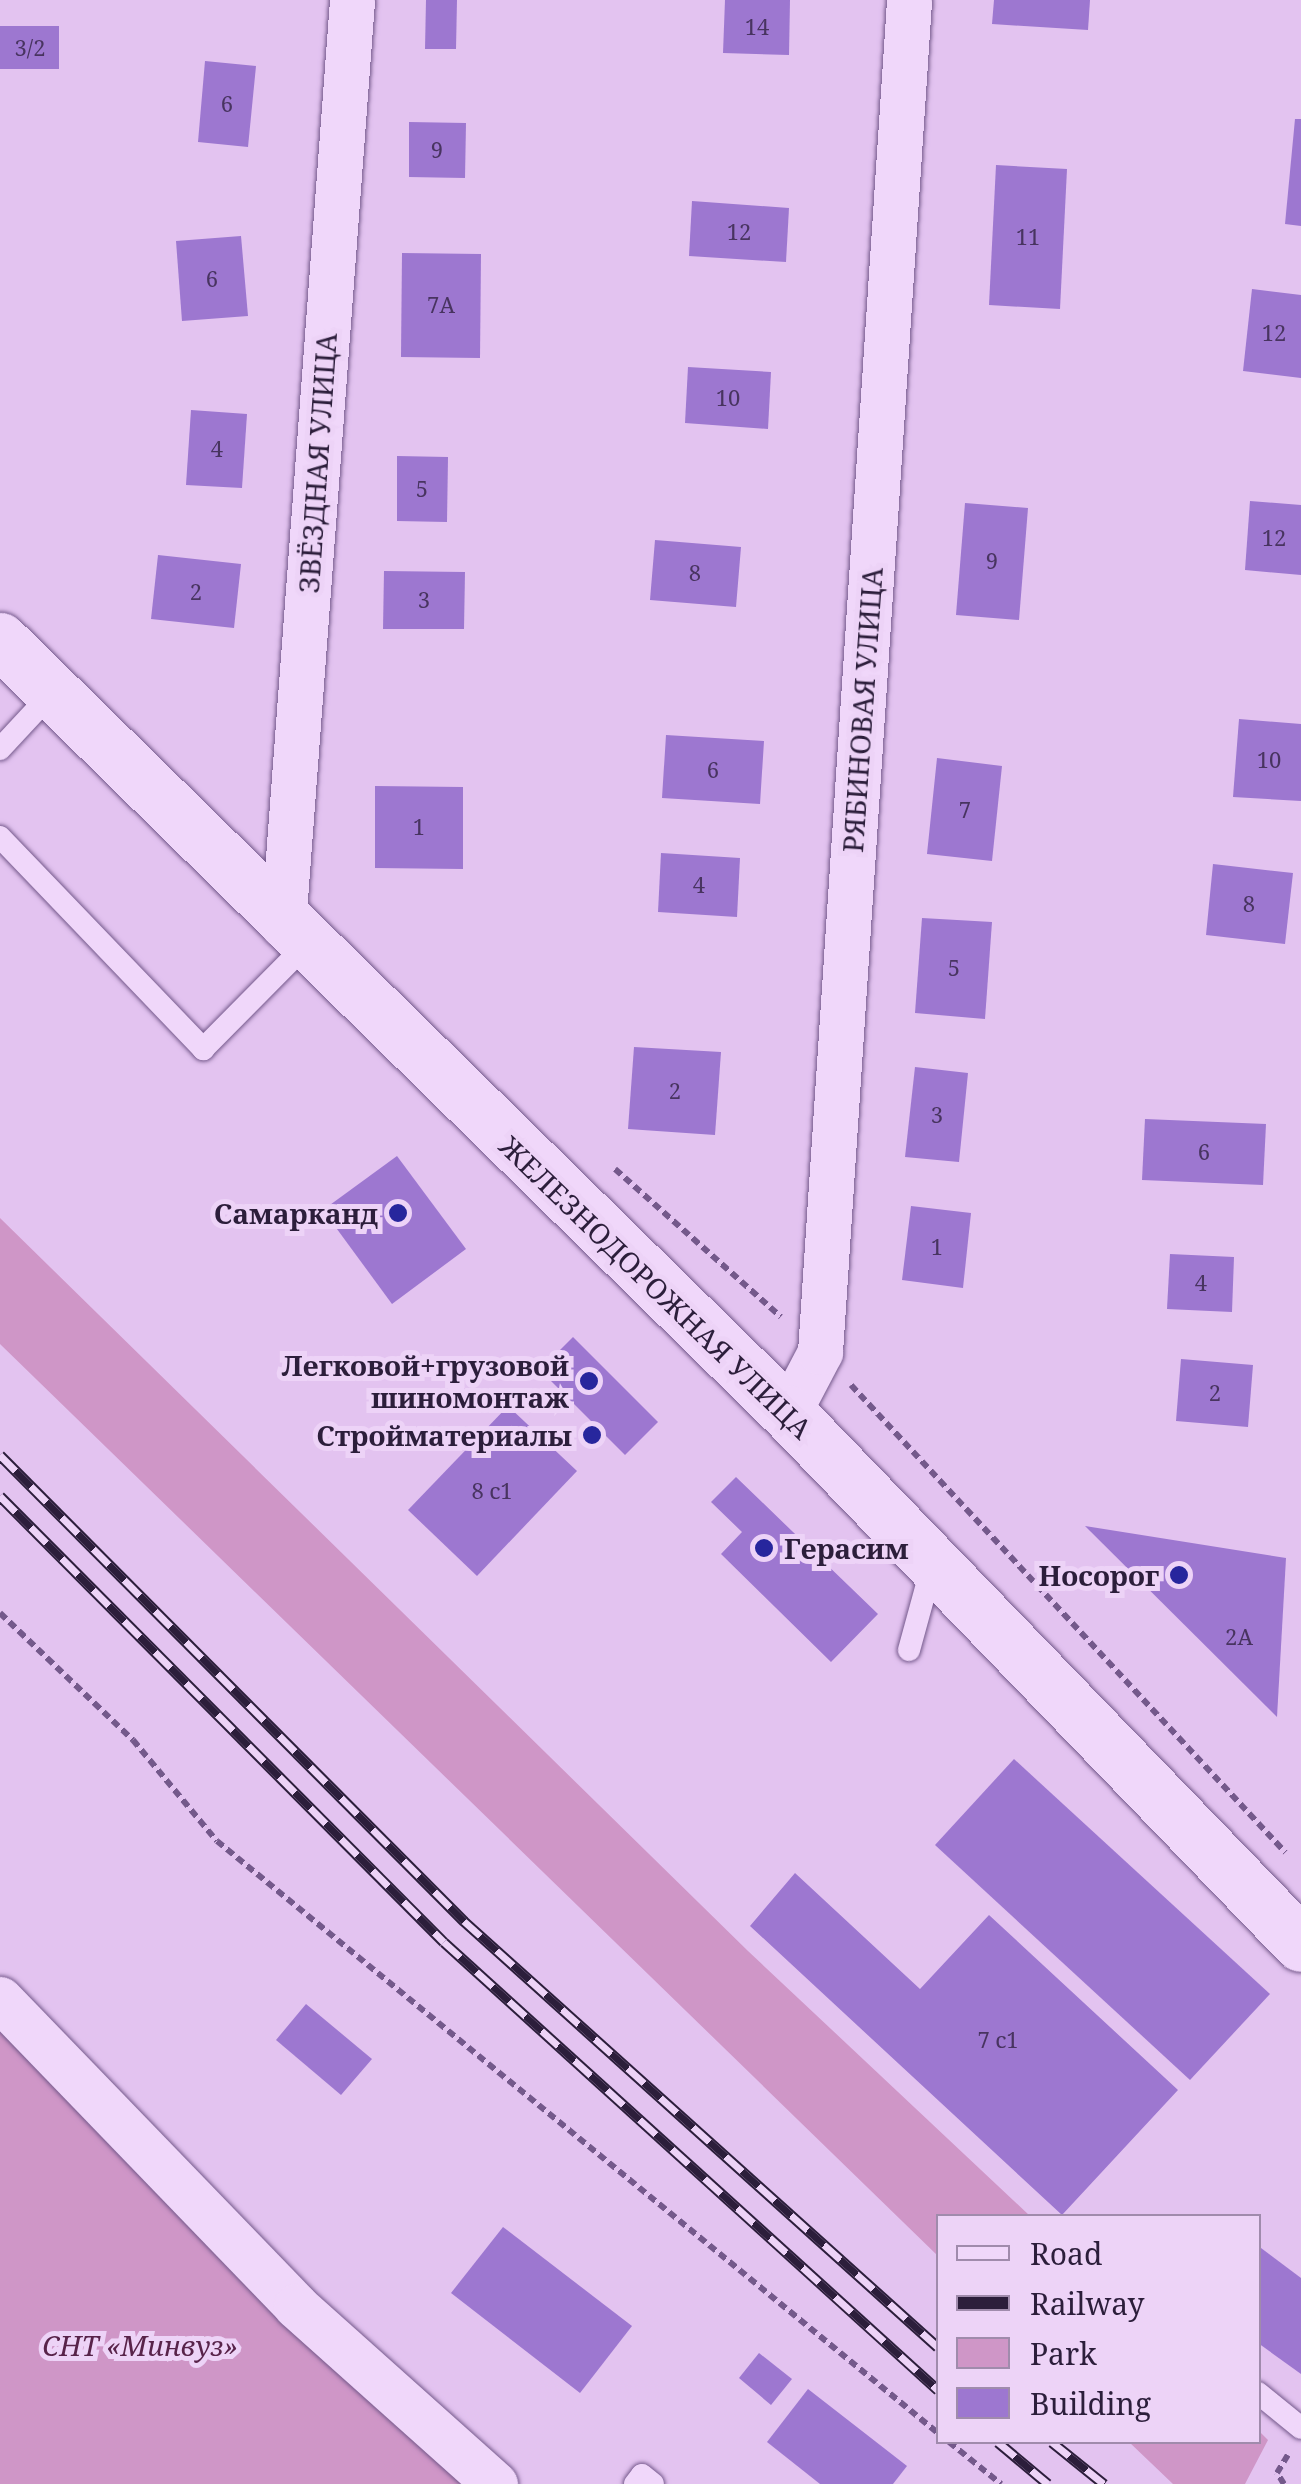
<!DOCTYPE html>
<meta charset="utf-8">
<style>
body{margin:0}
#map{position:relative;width:1301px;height:2484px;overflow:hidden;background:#e3c3f0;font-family:"Noto Serif",serif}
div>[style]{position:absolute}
.green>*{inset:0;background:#cf96c7}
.building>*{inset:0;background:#9d77d0}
.path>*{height:6px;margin-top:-3px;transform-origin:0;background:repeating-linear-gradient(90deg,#74598b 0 8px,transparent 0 13px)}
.roads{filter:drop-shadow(0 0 2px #74598b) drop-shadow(0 0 2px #74598b)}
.service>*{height:22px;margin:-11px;padding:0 11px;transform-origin:11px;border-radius:11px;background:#f0d7fa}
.minor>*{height:45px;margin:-22.5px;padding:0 22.5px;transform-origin:22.5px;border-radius:22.5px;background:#f0d7fa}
.secondary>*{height:55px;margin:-27.5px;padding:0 27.5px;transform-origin:27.5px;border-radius:27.5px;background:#f0d7fa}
.rail>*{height:11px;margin-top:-5.5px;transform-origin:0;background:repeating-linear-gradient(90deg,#edd3f7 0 22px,#2c1e3b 0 44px);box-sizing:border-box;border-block:2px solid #2c1e3b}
.dots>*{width:28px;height:28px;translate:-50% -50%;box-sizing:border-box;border:5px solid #edd3f7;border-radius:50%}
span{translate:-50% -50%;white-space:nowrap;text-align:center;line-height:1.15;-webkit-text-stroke:10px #edd3f7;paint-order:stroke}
.number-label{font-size:22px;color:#483460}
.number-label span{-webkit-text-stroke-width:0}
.street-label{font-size:28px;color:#2c1e3b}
.poi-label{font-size:28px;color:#2c1e3b;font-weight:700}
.right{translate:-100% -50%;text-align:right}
.left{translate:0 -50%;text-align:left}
.park-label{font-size:28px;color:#58234a;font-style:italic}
.legend{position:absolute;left:936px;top:2214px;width:325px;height:230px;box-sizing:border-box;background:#edd3f7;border:2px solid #a08bac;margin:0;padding:12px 18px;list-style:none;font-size:30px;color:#2c1e3b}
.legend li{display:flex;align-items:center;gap:20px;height:50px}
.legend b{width:50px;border:2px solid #a08bac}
</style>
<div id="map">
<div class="green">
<div style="clip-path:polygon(0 1218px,748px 1951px,1030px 2216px,938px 2216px,938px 2256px,0 1344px)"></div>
<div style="clip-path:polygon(0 1999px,495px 2484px,0 2484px)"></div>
<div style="clip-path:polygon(1259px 2431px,1268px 2440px,1245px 2484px,1173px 2484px,1129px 2442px,1258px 2442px)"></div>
</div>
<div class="building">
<div style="clip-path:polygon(426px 0,457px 0,456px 49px,425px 49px)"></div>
<div style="clip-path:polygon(725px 0,790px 0,789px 55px,723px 53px)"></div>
<div style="clip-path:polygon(994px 0,1090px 0,1088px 30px,992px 24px)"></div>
<div style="clip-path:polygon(0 26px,59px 26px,59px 69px,0 69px)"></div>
<div style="clip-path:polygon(205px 61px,256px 66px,248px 147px,198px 142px)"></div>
<div style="clip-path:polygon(1295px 119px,1301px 119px,1301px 226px,1285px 224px)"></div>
<div style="clip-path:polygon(409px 122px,466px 123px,465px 178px,409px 177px)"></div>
<div style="clip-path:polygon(996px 165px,1067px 169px,1060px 309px,989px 305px)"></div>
<div style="clip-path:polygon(692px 201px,789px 208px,786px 262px,689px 256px)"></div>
<div style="clip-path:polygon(241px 236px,248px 316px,182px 321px,176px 241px)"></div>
<div style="clip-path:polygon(402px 253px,481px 254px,480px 358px,401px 357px)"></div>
<div style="clip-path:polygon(1252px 289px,1301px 295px,1301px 378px,1243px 371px)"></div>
<div style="clip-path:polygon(688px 367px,771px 372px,768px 429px,685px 423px)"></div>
<div style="clip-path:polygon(191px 410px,247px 414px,242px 488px,186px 485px)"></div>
<div style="clip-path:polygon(397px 456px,448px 457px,447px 522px,397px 521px)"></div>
<div style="clip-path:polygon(1250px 501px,1301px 505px,1301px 575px,1245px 570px)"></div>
<div style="clip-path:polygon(965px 503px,1028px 508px,1019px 620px,956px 615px)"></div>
<div style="clip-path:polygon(655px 540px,741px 547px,736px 607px,650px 600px)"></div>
<div style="clip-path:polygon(158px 555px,241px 564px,234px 628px,151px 619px)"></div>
<div style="clip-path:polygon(384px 571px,465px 572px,464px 629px,383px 629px)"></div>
<div style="clip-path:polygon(1239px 719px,1301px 724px,1301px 801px,1233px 797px)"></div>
<div style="clip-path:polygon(666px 735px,764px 741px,760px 804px,662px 798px)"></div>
<div style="clip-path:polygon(937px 758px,1002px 766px,992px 861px,927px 854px)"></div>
<div style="clip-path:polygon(375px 786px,463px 787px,463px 869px,375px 868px)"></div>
<div style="clip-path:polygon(661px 853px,740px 858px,737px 917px,658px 912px)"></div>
<div style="clip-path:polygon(1213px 864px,1293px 873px,1285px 944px,1206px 935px)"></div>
<div style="clip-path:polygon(922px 918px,992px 922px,985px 1019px,915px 1013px)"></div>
<div style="clip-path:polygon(634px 1047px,721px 1052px,715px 1135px,628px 1129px)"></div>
<div style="clip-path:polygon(915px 1067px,968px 1073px,959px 1162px,905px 1157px)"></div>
<div style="clip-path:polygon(1145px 1119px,1266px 1124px,1263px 1185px,1142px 1180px)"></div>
<div style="clip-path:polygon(397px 1156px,466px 1249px,392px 1304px,323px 1210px)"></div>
<div style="clip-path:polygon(911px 1206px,971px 1213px,963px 1288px,902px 1280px)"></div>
<div style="clip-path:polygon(1170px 1254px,1234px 1257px,1232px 1312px,1167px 1309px)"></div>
<div style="clip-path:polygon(573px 1337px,658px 1422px,625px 1455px,540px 1370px)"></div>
<div style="clip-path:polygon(1181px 1359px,1253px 1365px,1248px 1427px,1176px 1421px)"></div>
<div style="clip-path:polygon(508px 1406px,577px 1471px,477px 1576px,408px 1510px)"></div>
<div style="clip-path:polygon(736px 1477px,878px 1614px,831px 1662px,721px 1554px,742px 1532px,711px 1502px)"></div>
<div style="clip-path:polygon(1085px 1526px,1286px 1558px,1277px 1717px)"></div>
<div style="clip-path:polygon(1014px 1759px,1270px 1994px,1190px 2080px,935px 1845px)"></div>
<div style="clip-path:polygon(795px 1873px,920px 1989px,989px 1915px,1178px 2090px,1062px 2215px,750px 1926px)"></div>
<div style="clip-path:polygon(306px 2004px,372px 2059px,341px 2095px,276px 2040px)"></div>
<div style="clip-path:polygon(503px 2227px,632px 2326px,580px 2393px,451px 2293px)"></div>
<div style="clip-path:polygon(1261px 2248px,1301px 2278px,1301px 2374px,1258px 2343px)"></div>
<div style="clip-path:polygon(759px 2353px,792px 2379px,771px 2405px,739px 2378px)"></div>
<div style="clip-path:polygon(808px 2389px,907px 2466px,893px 2484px,820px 2484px,767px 2442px)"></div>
</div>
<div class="path">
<div style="left:615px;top:1169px;width:222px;rotate:41.7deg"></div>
<div style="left:851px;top:1385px;width:638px;rotate:47.1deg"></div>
<div style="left:0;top:1613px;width:184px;rotate:43.7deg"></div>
<div style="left:133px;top:1740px;width:131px;rotate:50.3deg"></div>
<div style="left:217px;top:1841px;width:933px;rotate:39.39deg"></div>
<div style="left:949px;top:2442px;width:67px;rotate:38.9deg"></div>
<div style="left:1284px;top:2484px;width:13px;rotate:-122deg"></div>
<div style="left:1277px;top:2473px;width:21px;rotate:-59deg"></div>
</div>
<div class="roads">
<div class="service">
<div style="left:0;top:749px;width:76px;rotate:-47.1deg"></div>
<div style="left:0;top:837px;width:294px;rotate:46.2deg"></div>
<div style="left:203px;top:1049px;width:145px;rotate:-45.3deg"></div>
<div style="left:909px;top:1650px;width:87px;rotate:-74.7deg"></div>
<div style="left:1258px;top:2393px;width:55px;rotate:39.1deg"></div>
<div style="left:635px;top:2484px;width:11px;rotate:-52deg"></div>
<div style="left:642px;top:2475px;width:14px;rotate:39deg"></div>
</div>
<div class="minor">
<div style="left:283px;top:925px;width:928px;rotate:-85.73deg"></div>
<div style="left:788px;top:1413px;width:69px;rotate:-62.3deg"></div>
<div style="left:820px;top:1352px;width:1355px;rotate:-86.23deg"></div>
<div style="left:0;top:1999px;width:426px;rotate:46deg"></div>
<div style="left:296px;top:2306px;width:267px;rotate:41.8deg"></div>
</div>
<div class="secondary">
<div style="left:0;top:640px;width:1104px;rotate:44.45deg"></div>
<div style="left:788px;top:1413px;width:738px;rotate:45.99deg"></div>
</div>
</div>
<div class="rail">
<div style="left:0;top:1455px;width:658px;rotate:45.12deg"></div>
<div style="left:464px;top:1921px;width:637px;rotate:41.95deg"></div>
<div style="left:0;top:1496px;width:629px;rotate:45.13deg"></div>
<div style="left:444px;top:1942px;width:667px;rotate:42.2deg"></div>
<div style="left:998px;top:2442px;width:65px;rotate:40deg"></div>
<div style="left:1052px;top:2442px;width:67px;rotate:38.9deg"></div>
</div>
<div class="dots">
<div style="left:398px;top:1213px;background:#27269d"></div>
<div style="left:589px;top:1381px;background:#27269d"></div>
<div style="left:592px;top:1435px;background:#27269d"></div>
<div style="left:764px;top:1548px;background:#27269d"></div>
<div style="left:1179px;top:1575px;background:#27269d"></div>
</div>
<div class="number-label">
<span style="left:757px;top:27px">14</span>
<span style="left:30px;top:48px">3/2</span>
<span style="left:227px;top:104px">6</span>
<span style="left:437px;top:150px">9</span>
<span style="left:739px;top:232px">12</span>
<span style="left:1028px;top:237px">11</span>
<span style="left:212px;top:279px">6</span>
<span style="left:441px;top:305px">7А</span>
<span style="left:1274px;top:333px">12</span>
<span style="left:728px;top:398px">10</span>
<span style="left:217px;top:449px">4</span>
<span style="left:422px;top:489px">5</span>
<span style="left:1274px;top:538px">12</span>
<span style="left:992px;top:561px">9</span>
<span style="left:695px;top:573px">8</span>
<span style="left:196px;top:592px">2</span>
<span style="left:424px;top:600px">3</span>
<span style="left:1269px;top:760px">10</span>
<span style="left:713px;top:770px">6</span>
<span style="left:965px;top:810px">7</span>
<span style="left:419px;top:827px">1</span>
<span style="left:699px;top:885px">4</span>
<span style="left:1249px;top:904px">8</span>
<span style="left:954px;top:968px">5</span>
<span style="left:675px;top:1091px">2</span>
<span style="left:937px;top:1115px">3</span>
<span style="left:1204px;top:1152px">6</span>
<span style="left:937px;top:1247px">1</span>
<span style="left:1201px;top:1283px">4</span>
<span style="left:1215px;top:1393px">2</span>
<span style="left:492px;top:1491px">8 с1</span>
<span style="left:1239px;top:1637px">2А</span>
<span style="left:998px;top:2040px">7 с1</span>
</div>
<div class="street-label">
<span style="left:317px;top:463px;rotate:-86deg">ЗВЁЗДНАЯ УЛИЦА</span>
<span style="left:862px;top:710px;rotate:-86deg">РЯБИНОВАЯ УЛИЦА</span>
<span style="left:656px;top:1287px;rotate:44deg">ЖЕЛЕЗНОДОРОЖНАЯ УЛИЦА</span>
</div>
<div class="poi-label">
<span class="right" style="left:378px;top:1213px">Самарканд</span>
<span class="right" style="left:569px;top:1381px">Легковой+грузовой<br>шиномонтаж</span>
<span class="right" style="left:572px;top:1435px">Стройматериалы</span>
<span class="left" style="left:784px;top:1548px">Герасим</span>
<span class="right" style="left:1159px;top:1575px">Носорог</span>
</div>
<div class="park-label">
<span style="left:140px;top:2345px">СНТ «Минвуз»</span>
</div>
<ul class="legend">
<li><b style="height:12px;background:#f0d7fa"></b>Road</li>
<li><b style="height:12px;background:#2c1e3b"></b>Railway</li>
<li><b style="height:28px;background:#cf96c7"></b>Park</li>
<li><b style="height:28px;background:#9d77d0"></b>Building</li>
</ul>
</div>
